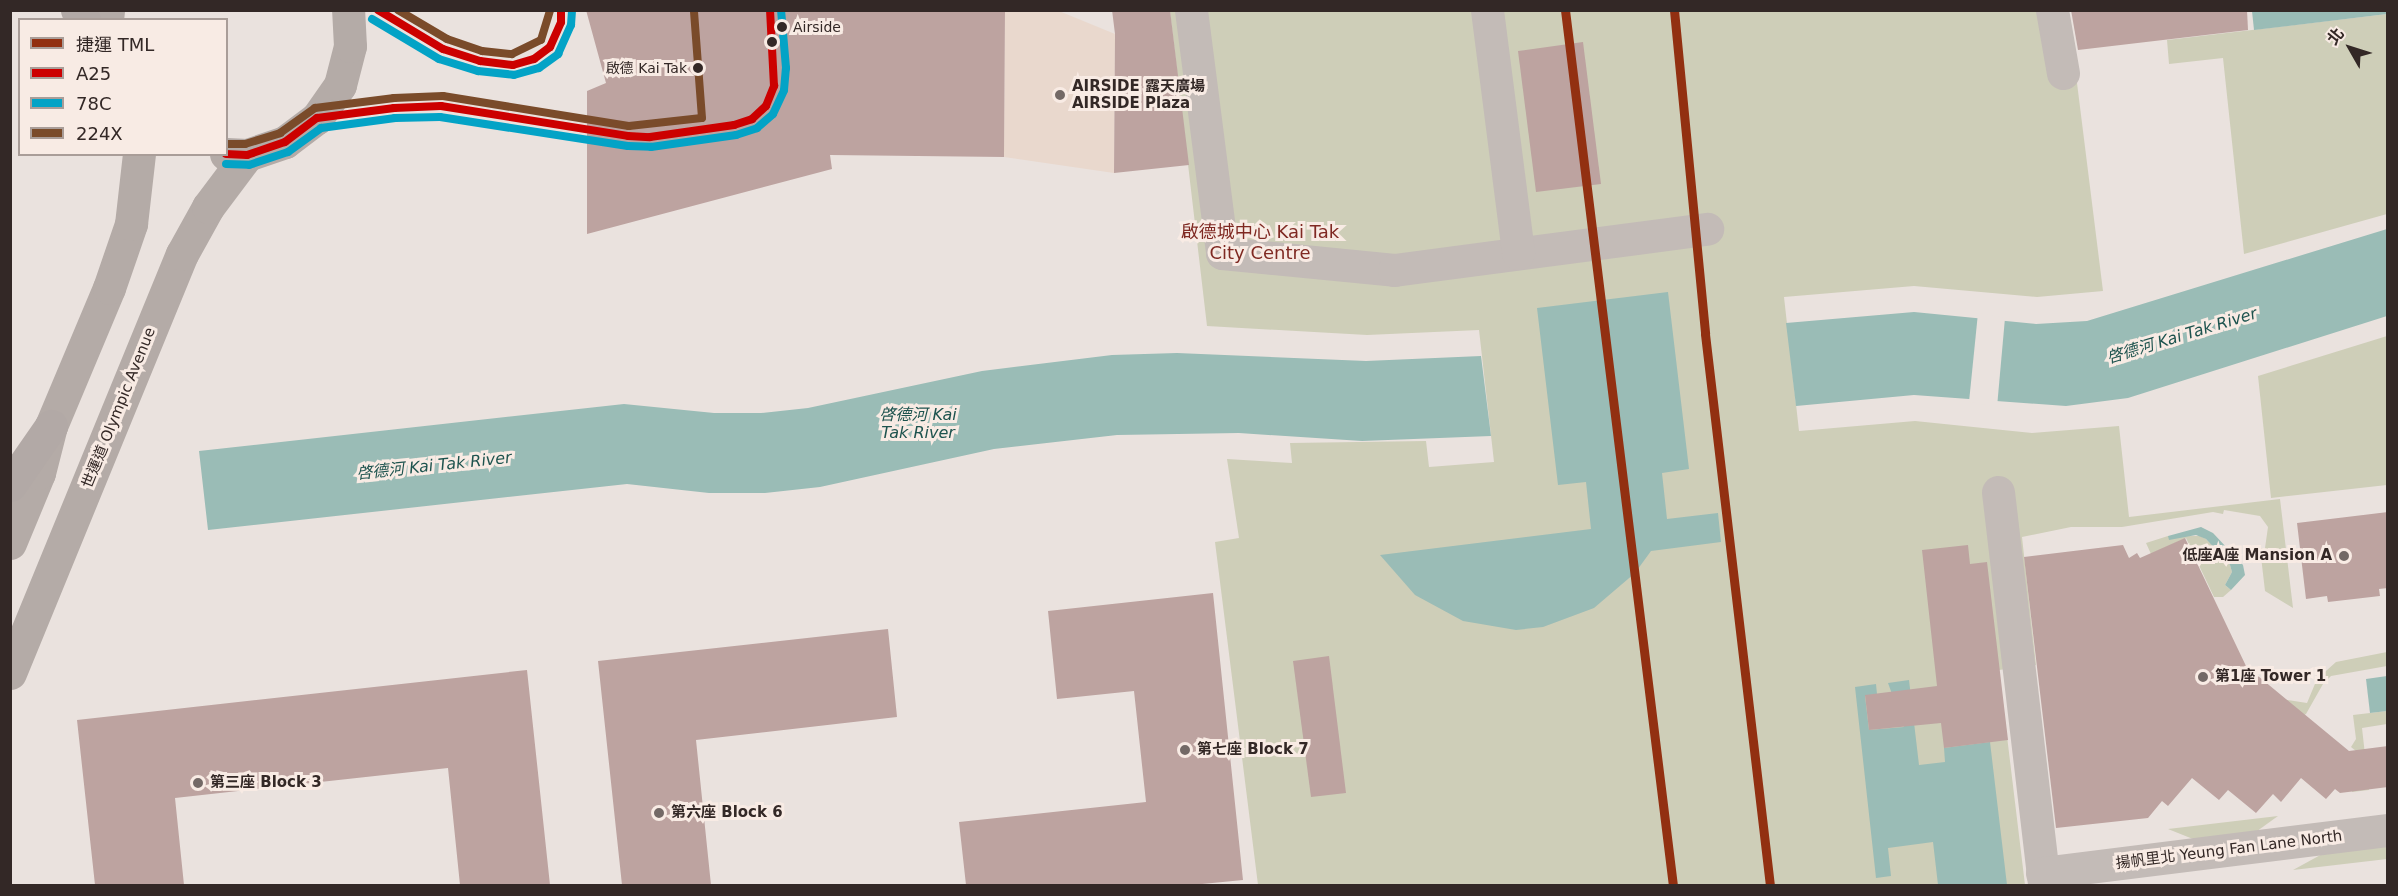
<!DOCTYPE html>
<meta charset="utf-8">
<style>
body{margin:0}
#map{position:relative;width:2398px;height:896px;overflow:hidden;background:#eae2de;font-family:"DejaVu Sans","Noto Sans TC",sans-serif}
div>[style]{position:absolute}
.green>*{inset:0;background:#ceceb8}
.plaza>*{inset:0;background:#e9d8cd}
.water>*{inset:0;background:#9abcb6}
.pier>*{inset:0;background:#eae2de}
.building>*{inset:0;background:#bda3a0}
.street>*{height:33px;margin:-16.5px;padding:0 16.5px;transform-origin:16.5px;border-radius:16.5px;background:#c3bbb7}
.secondary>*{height:33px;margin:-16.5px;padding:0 16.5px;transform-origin:16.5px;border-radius:16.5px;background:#b4aba7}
.primary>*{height:33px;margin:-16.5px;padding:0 16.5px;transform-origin:16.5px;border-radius:16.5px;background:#b2a9a6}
.bus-1>*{height:8px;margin:-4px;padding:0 4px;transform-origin:4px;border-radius:4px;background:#c00}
.bus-2>*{height:8px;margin:-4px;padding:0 4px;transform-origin:4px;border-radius:4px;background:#03a3c6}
.bus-3>*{height:8px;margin:-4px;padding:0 4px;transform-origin:4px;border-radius:4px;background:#7a4b2a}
.metro-1>*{height:9px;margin:-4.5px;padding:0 4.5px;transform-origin:4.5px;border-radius:4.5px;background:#923011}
.dots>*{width:16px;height:16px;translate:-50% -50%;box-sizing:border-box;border:3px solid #f8ebe4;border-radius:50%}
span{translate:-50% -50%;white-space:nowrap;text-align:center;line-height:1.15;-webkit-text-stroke:6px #f8ebe4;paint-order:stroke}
.bus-label{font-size:14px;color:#332826}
.left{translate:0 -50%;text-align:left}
.right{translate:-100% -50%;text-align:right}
.poi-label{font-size:15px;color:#332826;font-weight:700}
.street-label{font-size:15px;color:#332826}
.water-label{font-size:16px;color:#1d534e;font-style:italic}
.quarter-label{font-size:18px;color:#7f2922}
.frame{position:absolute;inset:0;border:12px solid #332826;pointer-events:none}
.legend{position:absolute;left:18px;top:18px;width:210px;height:138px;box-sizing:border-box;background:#f8ebe4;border:2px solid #a99d98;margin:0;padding:8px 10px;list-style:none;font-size:18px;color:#332826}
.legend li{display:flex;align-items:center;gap:12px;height:30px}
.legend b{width:30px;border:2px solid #a99d98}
.north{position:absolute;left:2320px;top:18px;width:60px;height:60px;-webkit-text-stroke:4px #f8ebe4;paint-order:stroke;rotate:309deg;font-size:16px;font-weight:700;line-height:24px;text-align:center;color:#332826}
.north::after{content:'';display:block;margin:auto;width:21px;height:27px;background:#332826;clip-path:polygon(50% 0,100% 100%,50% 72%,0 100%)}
</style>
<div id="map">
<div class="green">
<div style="clip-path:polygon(1170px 11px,2068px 11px,2103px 291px,2037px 297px,1914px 286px,1784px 297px,1799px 431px,1915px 421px,2032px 433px,2119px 426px,2129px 517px,2280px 499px,2293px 608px,2265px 591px,2260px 548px,2265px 548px,2268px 527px,2260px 516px,2224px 510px,2223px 514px,2213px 512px,2122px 527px,2071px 527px,2022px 537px,2036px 665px,1999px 670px,2025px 885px,1258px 885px,1215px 542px,1239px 538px,1227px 459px,1292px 463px,1290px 443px,1426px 441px,1429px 467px,1494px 462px,1479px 330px,1367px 335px,1207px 326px)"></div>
<div style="clip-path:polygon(2387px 14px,2387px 214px,2244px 254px,2223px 58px,2169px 64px,2167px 40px)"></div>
<div style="clip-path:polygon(2387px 336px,2387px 485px,2271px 498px,2258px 376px)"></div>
<div style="clip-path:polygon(2168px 536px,2200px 536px,2206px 539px,2230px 565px,2232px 572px,2225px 585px,2231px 590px,2223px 597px,2214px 597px,2186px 538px,2151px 554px,2146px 543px)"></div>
<div style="clip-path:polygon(2387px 652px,2387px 666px,2331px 676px,2323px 684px,2306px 714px,2300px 717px,2269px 697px,2307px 703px,2317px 679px,2336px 662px)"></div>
<div style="clip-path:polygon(2387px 711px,2387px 724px,2362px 728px,2369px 790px,2352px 792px,2356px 751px,2351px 747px,2356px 739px,2353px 715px)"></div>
<div style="clip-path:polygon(2278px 816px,2253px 834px,2198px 841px,2168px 829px)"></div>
<div style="clip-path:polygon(2387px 839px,2387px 859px,2293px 870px,2335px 847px)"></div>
</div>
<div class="plaza">
<div style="clip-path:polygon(1005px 11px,1059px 11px,1115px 34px,1114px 173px,1004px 157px)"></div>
</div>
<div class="water">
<div style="clip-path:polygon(2387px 10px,2387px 14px,2254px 30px,2252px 11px)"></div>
<div style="clip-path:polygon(2387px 229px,2387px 316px,2128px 398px,2066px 406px,1914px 395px,1796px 406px,1786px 323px,1914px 312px,2036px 324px,2087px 321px)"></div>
<div style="clip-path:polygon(1668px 292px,1689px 469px,1662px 473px,1667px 519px,1718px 513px,1721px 542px,1651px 551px,1635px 573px,1594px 608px,1543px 627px,1516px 630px,1463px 621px,1415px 595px,1380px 555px,1591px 529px,1586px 482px,1558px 485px,1537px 308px)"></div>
<div style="clip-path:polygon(1177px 353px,1366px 361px,1481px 356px,1491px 436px,1362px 441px,1239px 433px,1117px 435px,994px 449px,820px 487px,765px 493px,709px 493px,627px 484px,208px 530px,199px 451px,624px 404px,714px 413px,761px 413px,808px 408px,982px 371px,1112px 355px)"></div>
<div style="clip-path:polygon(2201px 527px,2213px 533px,2243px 565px,2245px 575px,2231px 590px,2225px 585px,2232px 572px,2230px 565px,2206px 539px,2196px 535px,2169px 540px,2168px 536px)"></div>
<div style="clip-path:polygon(2387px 676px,2387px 711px,2370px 713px,2366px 679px)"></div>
<div style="clip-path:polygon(1909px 680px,1919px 765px,1945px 762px,1944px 748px,1990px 742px,2007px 885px,1938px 885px,1933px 842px,1888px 848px,1891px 876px,1876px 878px,1855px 687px,1876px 684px,1877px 694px,1865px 696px,1869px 730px,1904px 727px,1888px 683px)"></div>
</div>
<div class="pier">
<div style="clip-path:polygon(1978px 313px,2005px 318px,1997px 407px,1969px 402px)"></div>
</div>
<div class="building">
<div style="clip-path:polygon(586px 10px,1005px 10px,1004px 157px,830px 155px,832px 169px,587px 234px,587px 91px,606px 83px)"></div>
<div style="clip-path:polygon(1112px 10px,1170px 10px,1189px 165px,1114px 173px,1115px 34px)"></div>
<div style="clip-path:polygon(2071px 10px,2247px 10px,2248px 30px,2078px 50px)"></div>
<div style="clip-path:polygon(1583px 42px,1601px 184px,1536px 192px,1518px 51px)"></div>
<div style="clip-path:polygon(2388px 512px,2388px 588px,2379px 589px,2380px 596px,2328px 602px,2327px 596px,2306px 599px,2297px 523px)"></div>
<div style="clip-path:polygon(2185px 538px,2246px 666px,2349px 751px,2388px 746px,2388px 787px,2340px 793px,2335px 789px,2326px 799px,2301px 778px,2281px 802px,2273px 794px,2256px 813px,2228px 790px,2219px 800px,2192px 778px,2168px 806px,2162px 801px,2148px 818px,2056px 828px,2024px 557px,2123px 545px,2129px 558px,2137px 553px,2140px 558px)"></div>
<div style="clip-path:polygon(1968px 545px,1970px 564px,1987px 562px,2008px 740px,1944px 748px,1941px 723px,1869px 730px,1865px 695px,1937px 686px,1922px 550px)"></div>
<div style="clip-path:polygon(1213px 593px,1243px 880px,1192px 885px,966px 885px,959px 822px,1146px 802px,1134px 691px,1057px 699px,1048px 611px)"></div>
<div style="clip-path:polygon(888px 629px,897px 717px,696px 740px,711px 885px,622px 885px,598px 661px)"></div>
<div style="clip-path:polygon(1329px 656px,1346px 793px,1311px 797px,1293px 661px)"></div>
<div style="clip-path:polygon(527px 670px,550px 885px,460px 885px,448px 768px,175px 798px,184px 885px,95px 885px,77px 720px)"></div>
</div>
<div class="street">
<div style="left:1191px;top:10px;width:245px;rotate:82.7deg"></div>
<div style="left:1222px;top:253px;width:173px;rotate:5.6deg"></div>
<div style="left:1394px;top:270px;width:316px;rotate:-7.5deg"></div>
<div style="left:1487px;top:10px;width:245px;rotate:82.7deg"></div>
<div style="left:2052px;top:10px;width:64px;rotate:80.1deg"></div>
<div style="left:1998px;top:492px;width:397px;rotate:83.3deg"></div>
<div style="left:2042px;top:873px;width:349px;rotate:-7.1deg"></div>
</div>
<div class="secondary">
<div style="left:107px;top:20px;width:10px;rotate:-84deg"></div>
<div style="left:226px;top:154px;width:21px;rotate:3deg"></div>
<div style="left:247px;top:155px;width:40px;rotate:-18.9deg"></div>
<div style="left:285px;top:142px;width:40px;rotate:-37deg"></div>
<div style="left:317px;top:118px;width:40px;rotate:-55.1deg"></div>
<div style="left:340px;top:85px;width:40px;rotate:-75.6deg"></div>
<div style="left:350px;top:46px;width:36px;rotate:-93deg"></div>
<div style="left:10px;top:543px;width:76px;rotate:-67.5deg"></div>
<div style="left:39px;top:473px;width:49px;rotate:-75.7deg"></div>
<div style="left:51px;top:426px;width:150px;rotate:-67.2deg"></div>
<div style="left:109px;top:288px;width:68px;rotate:-71deg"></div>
<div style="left:131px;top:224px;width:70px;rotate:-83.5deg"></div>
<div style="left:10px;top:673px;width:453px;rotate:-67.7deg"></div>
<div style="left:182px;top:254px;width:54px;rotate:-61deg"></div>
<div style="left:208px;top:207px;width:65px;rotate:-53.1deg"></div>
</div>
<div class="primary">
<div style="left:77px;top:10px;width:12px;rotate:55deg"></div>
<div style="left:10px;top:485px;width:72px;rotate:-55.2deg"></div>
</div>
<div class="bus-1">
<div style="left:378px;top:10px;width:76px;rotate:31deg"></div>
<div style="left:443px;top:49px;width:39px;rotate:18deg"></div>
<div style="left:480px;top:61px;width:33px;rotate:7deg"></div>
<div style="left:513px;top:65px;width:22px;rotate:-16deg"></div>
<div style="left:534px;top:59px;width:20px;rotate:-37deg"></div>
<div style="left:550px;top:47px;width:27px;rotate:-66deg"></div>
<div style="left:561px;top:22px;width:12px;rotate:-90deg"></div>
<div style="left:226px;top:154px;width:21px;rotate:3deg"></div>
<div style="left:247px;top:155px;width:40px;rotate:-18.9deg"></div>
<div style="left:285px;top:142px;width:40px;rotate:-37deg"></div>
<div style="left:317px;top:118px;width:78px;rotate:-7.4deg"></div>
<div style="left:394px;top:108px;width:47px;rotate:-2.4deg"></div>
<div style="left:441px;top:106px;width:189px;rotate:9.1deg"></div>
<div style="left:628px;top:136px;width:22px;rotate:3deg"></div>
<div style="left:650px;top:137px;width:85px;rotate:-8.1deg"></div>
<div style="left:734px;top:125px;width:19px;rotate:-18deg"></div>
<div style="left:752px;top:119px;width:19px;rotate:-43deg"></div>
<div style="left:766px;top:106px;width:22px;rotate:-68deg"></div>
<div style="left:774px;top:86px;width:76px;rotate:-93deg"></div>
</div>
<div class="bus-2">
<div style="left:372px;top:19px;width:78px;rotate:30.8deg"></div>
<div style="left:439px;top:59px;width:41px;rotate:17.1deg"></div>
<div style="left:478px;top:71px;width:36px;rotate:6deg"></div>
<div style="left:514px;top:75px;width:26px;rotate:-16deg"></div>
<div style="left:539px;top:68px;width:24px;rotate:-36deg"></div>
<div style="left:558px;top:54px;width:32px;rotate:-66deg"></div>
<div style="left:571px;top:25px;width:15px;rotate:-86deg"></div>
<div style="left:226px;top:164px;width:23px;rotate:2deg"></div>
<div style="left:249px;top:165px;width:41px;rotate:-18.4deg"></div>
<div style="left:288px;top:152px;width:41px;rotate:-36deg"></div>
<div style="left:321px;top:128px;width:75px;rotate:-7.7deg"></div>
<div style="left:395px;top:118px;width:45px;rotate:-1.3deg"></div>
<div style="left:440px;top:117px;width:190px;rotate:8.8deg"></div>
<div style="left:628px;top:146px;width:23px;rotate:2deg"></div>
<div style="left:651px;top:147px;width:86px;rotate:-8deg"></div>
<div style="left:736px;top:135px;width:22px;rotate:-18deg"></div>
<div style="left:757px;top:128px;width:21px;rotate:-41deg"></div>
<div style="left:773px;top:114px;width:26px;rotate:-65deg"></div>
<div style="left:784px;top:90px;width:22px;rotate:-85deg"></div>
<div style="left:786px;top:68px;width:58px;rotate:-94.9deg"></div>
</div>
<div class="bus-3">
<div style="left:398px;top:10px;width:57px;rotate:30.6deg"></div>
<div style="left:447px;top:39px;width:37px;rotate:19deg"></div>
<div style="left:482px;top:51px;width:30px;rotate:6deg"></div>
<div style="left:512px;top:54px;width:32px;rotate:-26deg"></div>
<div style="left:541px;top:40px;width:31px;rotate:-73deg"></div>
<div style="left:226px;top:144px;width:19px"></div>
<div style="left:245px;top:144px;width:37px;rotate:-17deg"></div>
<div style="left:280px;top:133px;width:43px;rotate:-35.5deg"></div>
<div style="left:315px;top:108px;width:80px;rotate:-7.2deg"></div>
<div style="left:394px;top:98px;width:49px;rotate:-2.3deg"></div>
<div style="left:443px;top:96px;width:188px;rotate:9.2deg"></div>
<div style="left:629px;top:126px;width:73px;rotate:-6.3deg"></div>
<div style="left:702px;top:118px;width:107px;rotate:-94.3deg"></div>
</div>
<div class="metro-1">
<div style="left:1565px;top:10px;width:883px;rotate:82.97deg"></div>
<div style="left:1674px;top:10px;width:325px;rotate:84.5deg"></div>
<div style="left:1705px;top:334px;width:556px;rotate:83.28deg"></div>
</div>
<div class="dots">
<div style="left:782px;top:27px;background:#332826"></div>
<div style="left:772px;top:42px;background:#332826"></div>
<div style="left:698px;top:68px;background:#332826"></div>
<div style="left:1060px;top:95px;background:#736966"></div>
<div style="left:2344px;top:556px;background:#736966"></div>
<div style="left:2203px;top:677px;background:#736966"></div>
<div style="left:1185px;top:750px;background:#736966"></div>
<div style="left:198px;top:783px;background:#736966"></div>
<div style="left:659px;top:813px;background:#736966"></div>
</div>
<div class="bus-label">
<span class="left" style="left:793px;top:27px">Airside</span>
<span class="right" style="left:687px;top:68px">啟德 Kai Tak</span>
</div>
<div class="poi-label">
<span class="left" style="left:1072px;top:95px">AIRSIDE 露天廣場<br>AIRSIDE Plaza</span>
<span class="right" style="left:2332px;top:556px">低座A座 Mansion A</span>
<span class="left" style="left:2215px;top:677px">第1座 Tower 1</span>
<span class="left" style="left:1197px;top:750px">第七座 Block 7</span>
<span class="left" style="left:210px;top:783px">第三座 Block 3</span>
<span class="left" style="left:671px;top:813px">第六座 Block 6</span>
</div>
<div class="street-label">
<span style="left:119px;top:408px;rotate:-68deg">世運道 Olympic Avenue</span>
<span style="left:2229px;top:850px;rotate:-7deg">揚帆里北 Yeung Fan Lane North</span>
</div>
<div class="water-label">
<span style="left:2182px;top:336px;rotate:-17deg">啓德河 Kai Tak River</span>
<span style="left:918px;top:424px">啓德河 Kai<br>Tak River</span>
<span style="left:434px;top:466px;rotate:-6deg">啓德河 Kai Tak River</span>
</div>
<div class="quarter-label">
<span style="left:1260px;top:243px">啟德城中心 Kai Tak<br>City Centre</span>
</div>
<div class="frame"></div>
<ul class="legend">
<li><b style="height:8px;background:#923011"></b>捷運 TML</li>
<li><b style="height:8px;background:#c00"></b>A25</li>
<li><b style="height:8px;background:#03a3c6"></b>78C</li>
<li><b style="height:8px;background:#7a4b2a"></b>224X</li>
</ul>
<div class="north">北</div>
</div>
